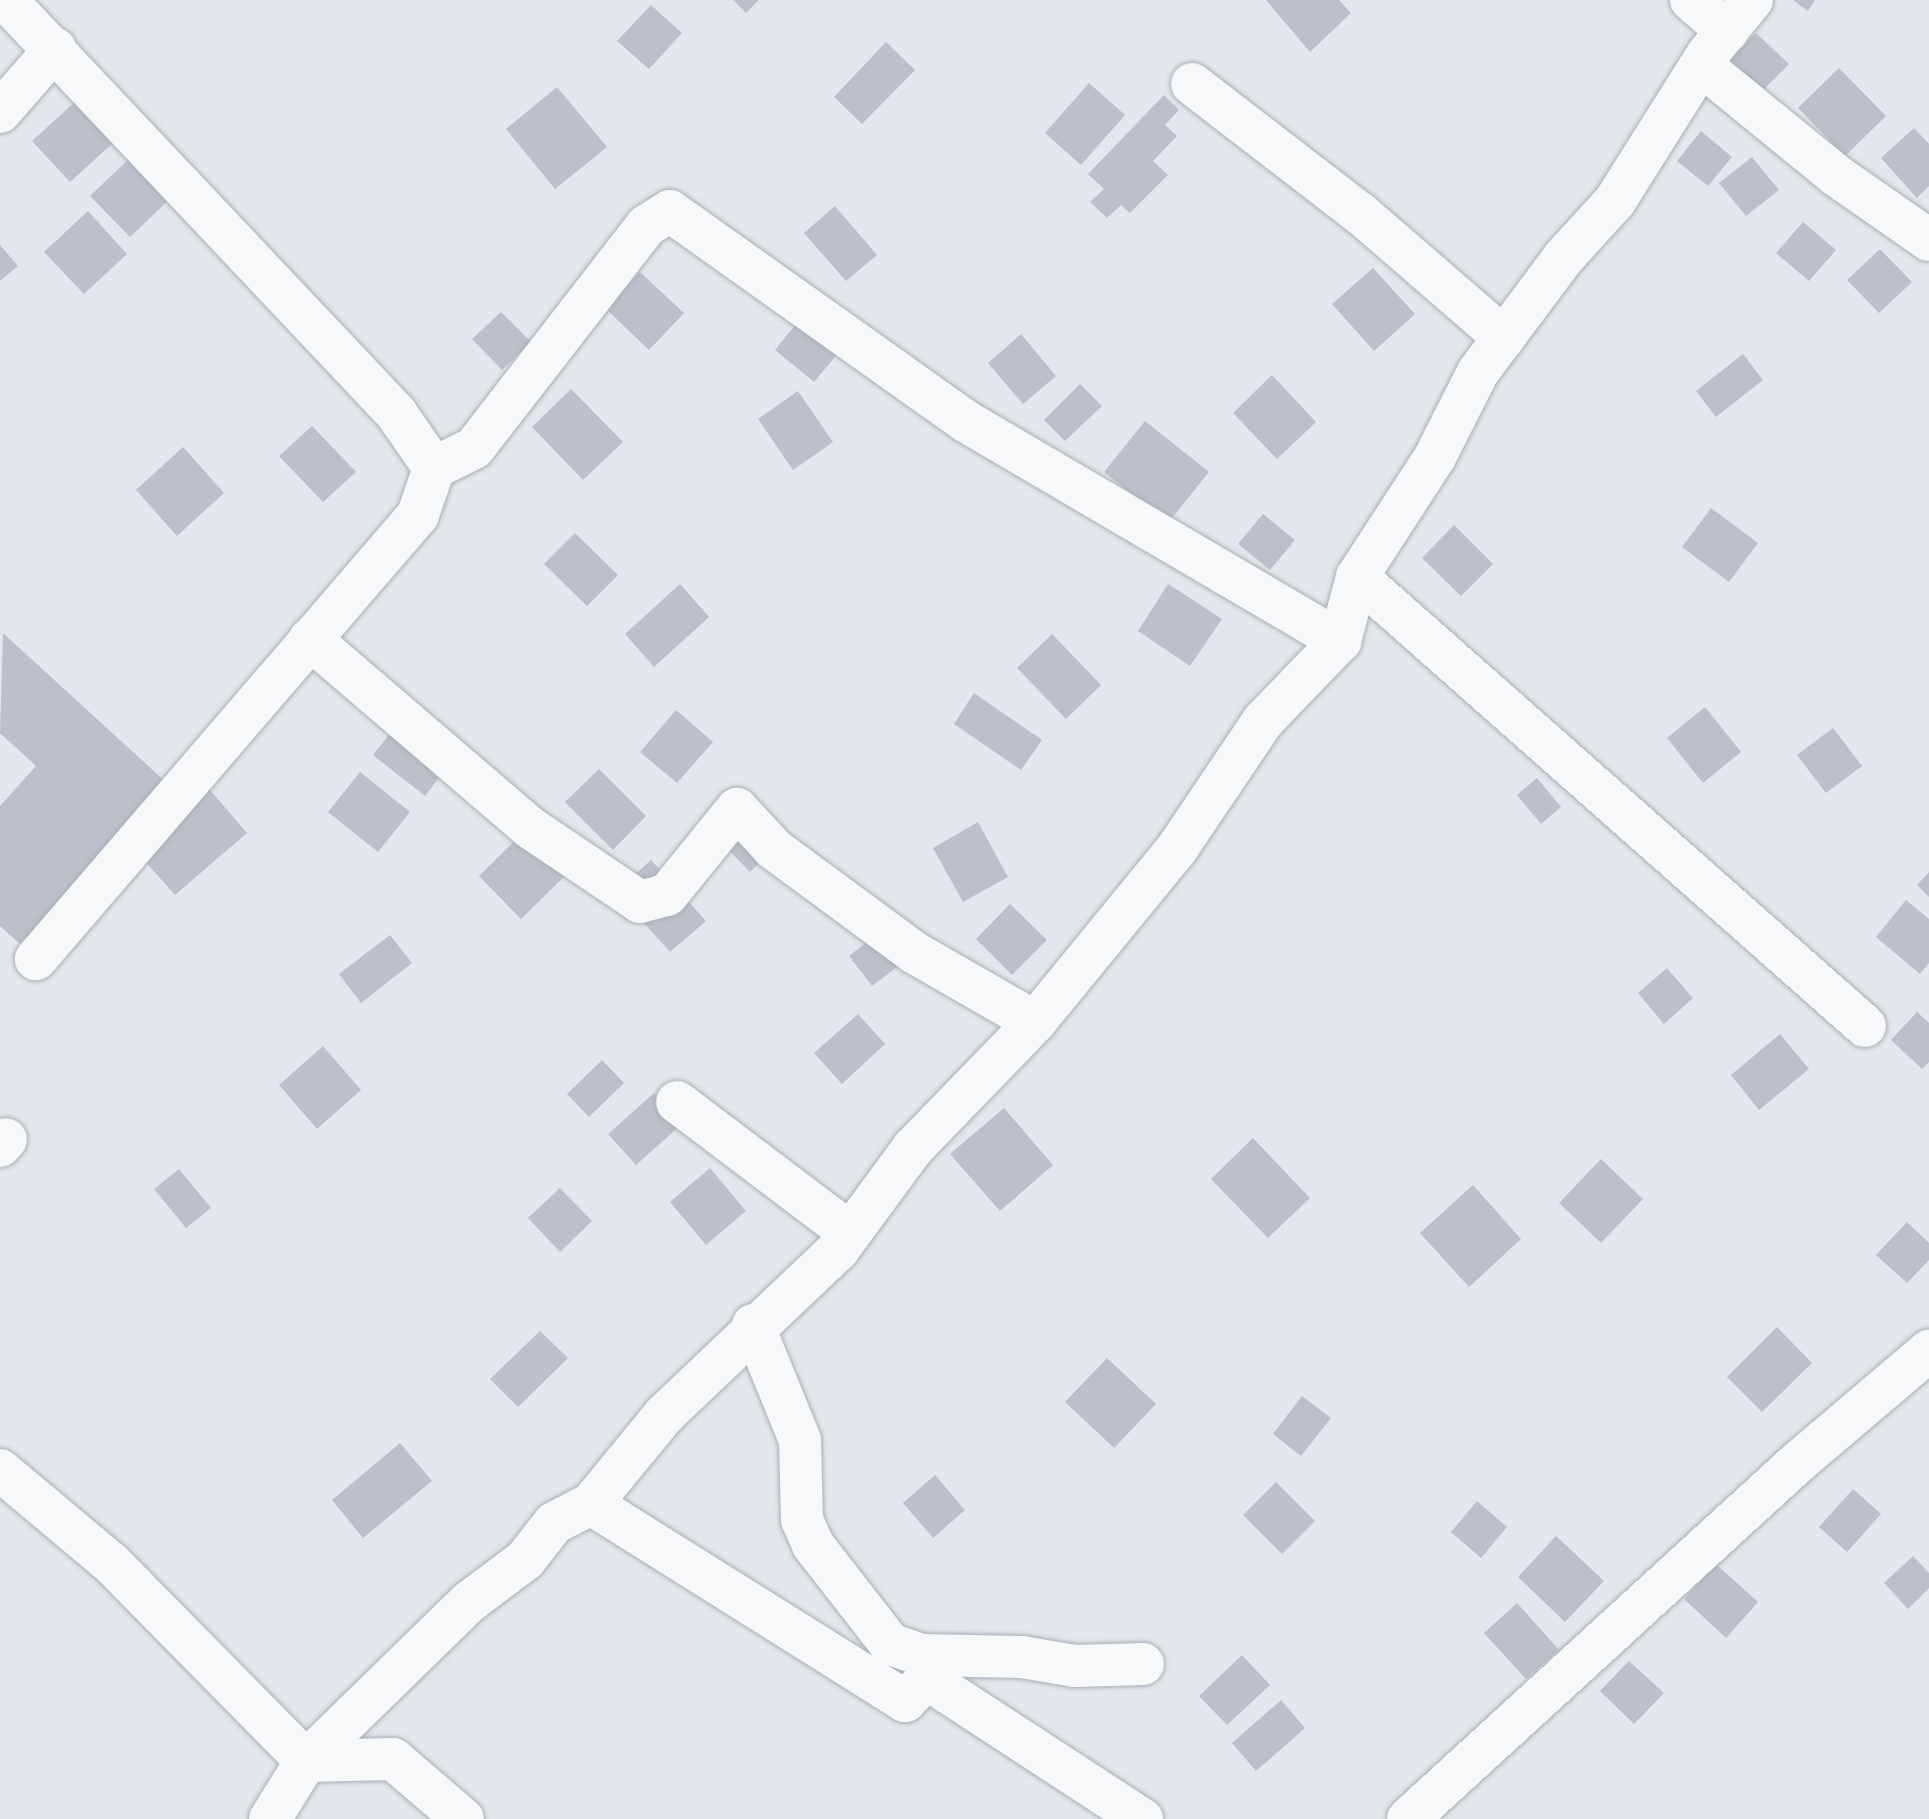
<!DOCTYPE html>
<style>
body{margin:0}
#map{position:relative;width:1929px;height:1819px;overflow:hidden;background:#e4e7ec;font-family:"Nunito Sans",sans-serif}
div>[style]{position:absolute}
.building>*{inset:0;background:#bbc0ca}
.roads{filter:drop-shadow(0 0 2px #a9aeb7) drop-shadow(0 0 2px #a9aeb7)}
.minor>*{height:42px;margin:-21px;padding:0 21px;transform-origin:21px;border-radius:21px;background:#f7f8fa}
span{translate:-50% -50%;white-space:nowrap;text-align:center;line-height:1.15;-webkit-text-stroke:8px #f4f6f9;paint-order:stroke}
</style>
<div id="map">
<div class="building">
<div style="clip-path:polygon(733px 0,759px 0,746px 13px)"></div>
<div style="clip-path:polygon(1266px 0,1339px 0,1351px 13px,1310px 52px)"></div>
<div style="clip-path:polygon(1793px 0,1815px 0,1808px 11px)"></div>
<div style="clip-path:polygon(651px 5px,682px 33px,649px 69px,617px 41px)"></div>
<div style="clip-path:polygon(1756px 33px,1789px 64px,1758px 95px,1726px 63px)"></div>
<div style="clip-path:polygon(886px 42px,915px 70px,862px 124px,834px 97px)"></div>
<div style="clip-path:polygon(1839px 68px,1886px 116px,1845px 156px,1798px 108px)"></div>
<div style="clip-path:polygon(1089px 83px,1125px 115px,1081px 165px,1045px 133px)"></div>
<div style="clip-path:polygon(557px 87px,607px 147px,555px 189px,506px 129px)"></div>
<div style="clip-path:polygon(1164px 95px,1179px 110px,1165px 125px,1177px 136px,1153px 161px,1168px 175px,1130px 213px,1121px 205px,1107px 218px,1090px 202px,1104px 189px,1088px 174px)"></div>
<div style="clip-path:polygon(77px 100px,115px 141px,70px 182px,32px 141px)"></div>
<div style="clip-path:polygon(1914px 128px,1929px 144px,1929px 186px,1917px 198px,1881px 158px)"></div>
<div style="clip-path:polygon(1701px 131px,1732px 157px,1708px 186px,1677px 161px)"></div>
<div style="clip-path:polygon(135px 153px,174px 195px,130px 237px,90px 196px)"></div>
<div style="clip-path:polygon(1752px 157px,1779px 190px,1746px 216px,1719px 183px)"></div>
<div style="clip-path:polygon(835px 206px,877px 255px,846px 281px,804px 233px)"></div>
<div style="clip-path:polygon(88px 211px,127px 254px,84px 294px,44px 252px)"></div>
<div style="clip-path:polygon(1803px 222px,1836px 250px,1809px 281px,1776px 253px)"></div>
<div style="clip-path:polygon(0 245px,18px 266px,0 281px)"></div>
<div style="clip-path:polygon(1880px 249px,1912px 282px,1879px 313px,1847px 280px)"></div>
<div style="clip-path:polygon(1373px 268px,1415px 314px,1374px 351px,1332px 304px)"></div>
<div style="clip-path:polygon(640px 272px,684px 313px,649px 350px,605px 308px)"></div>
<div style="clip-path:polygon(501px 312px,531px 342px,502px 370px,472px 339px)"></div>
<div style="clip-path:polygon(800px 319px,839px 352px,814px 382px,775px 350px)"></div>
<div style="clip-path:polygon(1021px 334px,1056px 376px,1023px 404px,988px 363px)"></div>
<div style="clip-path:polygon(1743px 354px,1763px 380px,1716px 417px,1696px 391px)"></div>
<div style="clip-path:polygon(1272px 375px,1316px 422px,1277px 459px,1233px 413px)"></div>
<div style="clip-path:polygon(1080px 384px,1102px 406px,1065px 441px,1044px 420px)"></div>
<div style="clip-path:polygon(571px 389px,623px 442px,583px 480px,532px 427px)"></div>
<div style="clip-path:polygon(798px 391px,833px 442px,793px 470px,758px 419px)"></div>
<div style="clip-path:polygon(1145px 421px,1209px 472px,1168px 523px,1104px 472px)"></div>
<div style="clip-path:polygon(312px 426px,356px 472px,323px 502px,279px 456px)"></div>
<div style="clip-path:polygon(183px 447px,224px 493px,177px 536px,136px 490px)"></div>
<div style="clip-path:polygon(1711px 508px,1758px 543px,1729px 582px,1682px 547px)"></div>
<div style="clip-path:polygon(1263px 514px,1295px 540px,1270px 570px,1238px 544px)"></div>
<div style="clip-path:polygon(1454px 525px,1493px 564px,1461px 596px,1422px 558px)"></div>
<div style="clip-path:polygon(575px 533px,618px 575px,587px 606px,544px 564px)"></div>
<div style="clip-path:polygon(680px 584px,709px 617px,654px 667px,625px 634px)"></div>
<div style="clip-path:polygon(1168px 584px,1222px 619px,1190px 666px,1138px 631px)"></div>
<div style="clip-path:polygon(3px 633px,168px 784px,20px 944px,0 926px,0 806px,36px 766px,0 733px)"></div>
<div style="clip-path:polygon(1052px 634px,1101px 685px,1066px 719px,1017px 668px)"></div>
<div style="clip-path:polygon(974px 693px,1042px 740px,1021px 770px,954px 724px)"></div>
<div style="clip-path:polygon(1705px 707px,1741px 752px,1703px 783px,1667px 738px)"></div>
<div style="clip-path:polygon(676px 710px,713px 742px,677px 783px,640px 752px)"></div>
<div style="clip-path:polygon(407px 712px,459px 752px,425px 796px,373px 755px)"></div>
<div style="clip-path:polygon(1833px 728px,1862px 766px,1826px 793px,1797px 755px)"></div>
<div style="clip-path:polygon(599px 769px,646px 816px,613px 850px,565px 802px)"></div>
<div style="clip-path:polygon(360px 772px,410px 812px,378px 852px,328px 812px)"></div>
<div style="clip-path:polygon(198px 776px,247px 833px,175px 895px,136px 851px)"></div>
<div style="clip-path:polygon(1537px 778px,1561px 807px,1541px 824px,1517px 795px)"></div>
<div style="clip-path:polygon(978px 822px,1008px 877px,963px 902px,933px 848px)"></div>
<div style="clip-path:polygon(529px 827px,571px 870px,521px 919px,479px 876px)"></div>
<div style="clip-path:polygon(712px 833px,774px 849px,750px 872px)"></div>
<div style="clip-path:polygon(651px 860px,706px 921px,670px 952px,616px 892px)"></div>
<div style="clip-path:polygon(1929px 872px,1929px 897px,1917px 885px)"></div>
<div style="clip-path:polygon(1906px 900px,1929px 919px,1929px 963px,1920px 974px,1876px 937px)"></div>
<div style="clip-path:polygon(1010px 904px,1047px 940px,1012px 975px,976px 939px)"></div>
<div style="clip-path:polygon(882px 930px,906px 960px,872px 986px,849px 956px)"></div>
<div style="clip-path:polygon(390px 935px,412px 963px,361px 1003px,339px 974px)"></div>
<div style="clip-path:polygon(1667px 968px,1693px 998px,1664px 1024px,1638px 993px)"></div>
<div style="clip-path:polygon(1917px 1012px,1929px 1023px,1929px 1062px,1922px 1069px,1891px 1040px)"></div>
<div style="clip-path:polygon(858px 1014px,885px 1044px,842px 1084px,814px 1053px)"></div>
<div style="clip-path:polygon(1780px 1034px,1809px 1069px,1759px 1110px,1731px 1075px)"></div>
<div style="clip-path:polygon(323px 1046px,361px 1090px,317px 1129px,279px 1085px)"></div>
<div style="clip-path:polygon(602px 1060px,624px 1083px,589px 1117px,567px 1094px)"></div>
<div style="clip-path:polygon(654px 1093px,682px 1124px,636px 1165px,608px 1134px)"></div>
<div style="clip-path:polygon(1004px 1108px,1053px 1165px,1000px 1211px,950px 1154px)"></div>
<div style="clip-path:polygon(1253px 1138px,1310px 1198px,1268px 1238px,1211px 1179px)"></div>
<div style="clip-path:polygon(1601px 1159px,1643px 1199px,1601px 1243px,1559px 1203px)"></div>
<div style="clip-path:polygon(710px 1168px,746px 1211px,706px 1245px,670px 1202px)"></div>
<div style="clip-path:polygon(179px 1169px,211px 1208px,186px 1228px,154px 1189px)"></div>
<div style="clip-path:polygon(1473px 1185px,1521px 1239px,1469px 1287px,1420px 1233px)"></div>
<div style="clip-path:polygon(560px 1188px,592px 1221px,560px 1252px,528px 1218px)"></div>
<div style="clip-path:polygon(1907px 1222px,1929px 1243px,1929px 1260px,1907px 1283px,1876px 1255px)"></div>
<div style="clip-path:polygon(1777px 1327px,1812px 1363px,1762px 1412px,1727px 1377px)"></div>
<div style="clip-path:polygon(540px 1331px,568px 1358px,518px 1407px,490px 1379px)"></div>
<div style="clip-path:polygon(1107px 1358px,1156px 1404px,1114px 1448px,1065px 1402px)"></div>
<div style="clip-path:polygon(1302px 1396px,1331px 1418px,1301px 1456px,1273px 1434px)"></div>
<div style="clip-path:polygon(400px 1443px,432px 1481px,363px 1538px,332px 1500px)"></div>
<div style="clip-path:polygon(935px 1475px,965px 1510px,933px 1538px,903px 1503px)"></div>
<div style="clip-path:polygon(1276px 1482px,1315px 1521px,1282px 1554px,1243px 1515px)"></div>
<div style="clip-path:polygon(1853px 1489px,1881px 1514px,1847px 1552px,1819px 1527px)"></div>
<div style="clip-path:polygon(1477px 1501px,1507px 1527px,1481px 1558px,1451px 1532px)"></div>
<div style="clip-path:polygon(1556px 1536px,1604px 1581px,1565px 1622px,1518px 1577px)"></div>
<div style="clip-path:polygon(1913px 1556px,1929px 1573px,1929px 1588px,1908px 1609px,1884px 1583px)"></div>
<div style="clip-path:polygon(1716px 1564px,1758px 1602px,1726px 1638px,1684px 1599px)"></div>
<div style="clip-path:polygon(1517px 1603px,1559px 1650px,1526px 1679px,1484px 1633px)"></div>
<div style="clip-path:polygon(1242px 1655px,1270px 1685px,1227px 1725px,1199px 1696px)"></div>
<div style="clip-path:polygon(1629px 1661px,1664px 1693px,1634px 1724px,1600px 1691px)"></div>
<div style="clip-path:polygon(1281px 1700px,1305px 1728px,1256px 1771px,1232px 1743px)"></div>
</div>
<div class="roads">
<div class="minor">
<div style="left:6px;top:0;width:568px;rotate:46.64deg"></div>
<div style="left:396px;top:413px;width:67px;rotate:55.4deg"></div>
<div style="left:434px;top:468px;width:50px;rotate:108.8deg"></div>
<div style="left:418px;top:515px;width:586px;rotate:130.71deg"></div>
<div style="left:1691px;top:0;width:48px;rotate:40.7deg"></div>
<div style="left:1701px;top:65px;width:176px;rotate:39.2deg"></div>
<div style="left:1837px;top:176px;width:112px;rotate:34.8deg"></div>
<div style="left:1192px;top:84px;width:213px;rotate:37.6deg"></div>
<div style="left:1361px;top:214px;width:189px;rotate:40.9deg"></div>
<div style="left:0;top:112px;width:84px;rotate:-48.9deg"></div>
<div style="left:434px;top:468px;width:45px;rotate:-26.6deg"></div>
<div style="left:474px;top:448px;width:281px;rotate:-52.2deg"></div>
<div style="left:646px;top:226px;width:28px;rotate:-32deg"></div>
<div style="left:670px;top:211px;width:364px;rotate:35.4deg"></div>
<div style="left:967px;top:422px;width:433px;rotate:30.4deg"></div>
<div style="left:1357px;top:577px;width:678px;rotate:41.47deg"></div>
<div style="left:310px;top:639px;width:289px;rotate:40.6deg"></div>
<div style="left:529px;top:827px;width:134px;rotate:34deg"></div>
<div style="left:640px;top:902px;width:28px;rotate:-15deg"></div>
<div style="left:667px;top:895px;width:111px;rotate:-50.9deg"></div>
<div style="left:737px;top:809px;width:54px;rotate:47.2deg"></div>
<div style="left:774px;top:849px;width:175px;rotate:36.4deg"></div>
<div style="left:915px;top:953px;width:138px;rotate:29.9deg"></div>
<div style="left:677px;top:1102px;width:217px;rotate:37.1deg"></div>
<div style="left:0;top:1146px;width:9px;rotate:-49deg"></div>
<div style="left:753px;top:1325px;width:124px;rotate:67.8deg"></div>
<div style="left:800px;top:1440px;width:80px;rotate:88.6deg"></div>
<div style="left:802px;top:1520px;width:27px;rotate:66deg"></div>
<div style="left:813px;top:1545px;width:125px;rotate:52.1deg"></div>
<div style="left:890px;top:1644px;width:34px;rotate:19deg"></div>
<div style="left:922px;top:1655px;width:100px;rotate:1.1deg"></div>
<div style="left:1022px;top:1657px;width:54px;rotate:9.6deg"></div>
<div style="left:1075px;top:1666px;width:68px;rotate:-1.7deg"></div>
<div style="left:0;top:1470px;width:145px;rotate:40deg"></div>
<div style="left:111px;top:1563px;width:278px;rotate:45.4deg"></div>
<div style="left:306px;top:1761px;width:87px;rotate:-1.3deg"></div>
<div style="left:393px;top:1759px;width:92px;rotate:40.6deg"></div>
<div style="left:591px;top:1504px;width:371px;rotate:32.1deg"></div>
<div style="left:905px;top:1701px;width:31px;rotate:-45deg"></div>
<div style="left:927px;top:1679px;width:257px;rotate:33.1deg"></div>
<div style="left:270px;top:1819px;width:68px;rotate:-58.2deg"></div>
<div style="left:306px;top:1761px;width:228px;rotate:-44.3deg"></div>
<div style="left:469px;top:1602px;width:70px;rotate:-36.9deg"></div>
<div style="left:525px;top:1560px;width:47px;rotate:-51.9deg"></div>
<div style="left:554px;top:1523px;width:42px;rotate:-27.2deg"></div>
<div style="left:591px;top:1504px;width:115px;rotate:-50.6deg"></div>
<div style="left:664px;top:1415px;width:240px;rotate:-43.5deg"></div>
<div style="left:838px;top:1250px;width:127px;rotate:-53.7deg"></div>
<div style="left:913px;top:1148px;width:175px;rotate:-45.9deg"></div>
<div style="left:1035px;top:1022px;width:226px;rotate:-50.7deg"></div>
<div style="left:1178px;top:847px;width:152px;rotate:-56deg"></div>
<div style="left:1263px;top:721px;width:111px;rotate:-46.1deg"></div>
<div style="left:1340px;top:641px;width:66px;rotate:-75.1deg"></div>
<div style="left:1357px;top:577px;width:143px;rotate:-57deg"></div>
<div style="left:1435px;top:457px;width:95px;rotate:-63.2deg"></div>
<div style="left:1478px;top:372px;width:144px;rotate:-53.2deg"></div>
<div style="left:1564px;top:257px;width:76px;rotate:-47.7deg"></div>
<div style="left:1615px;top:201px;width:173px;rotate:-57.8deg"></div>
<div style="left:1707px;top:55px;width:71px;rotate:-50.7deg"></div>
<div style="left:1408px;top:1819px;width:526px;rotate:-42.46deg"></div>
<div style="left:1796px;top:1464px;width:175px;rotate:-40.4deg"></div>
</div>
</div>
</div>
